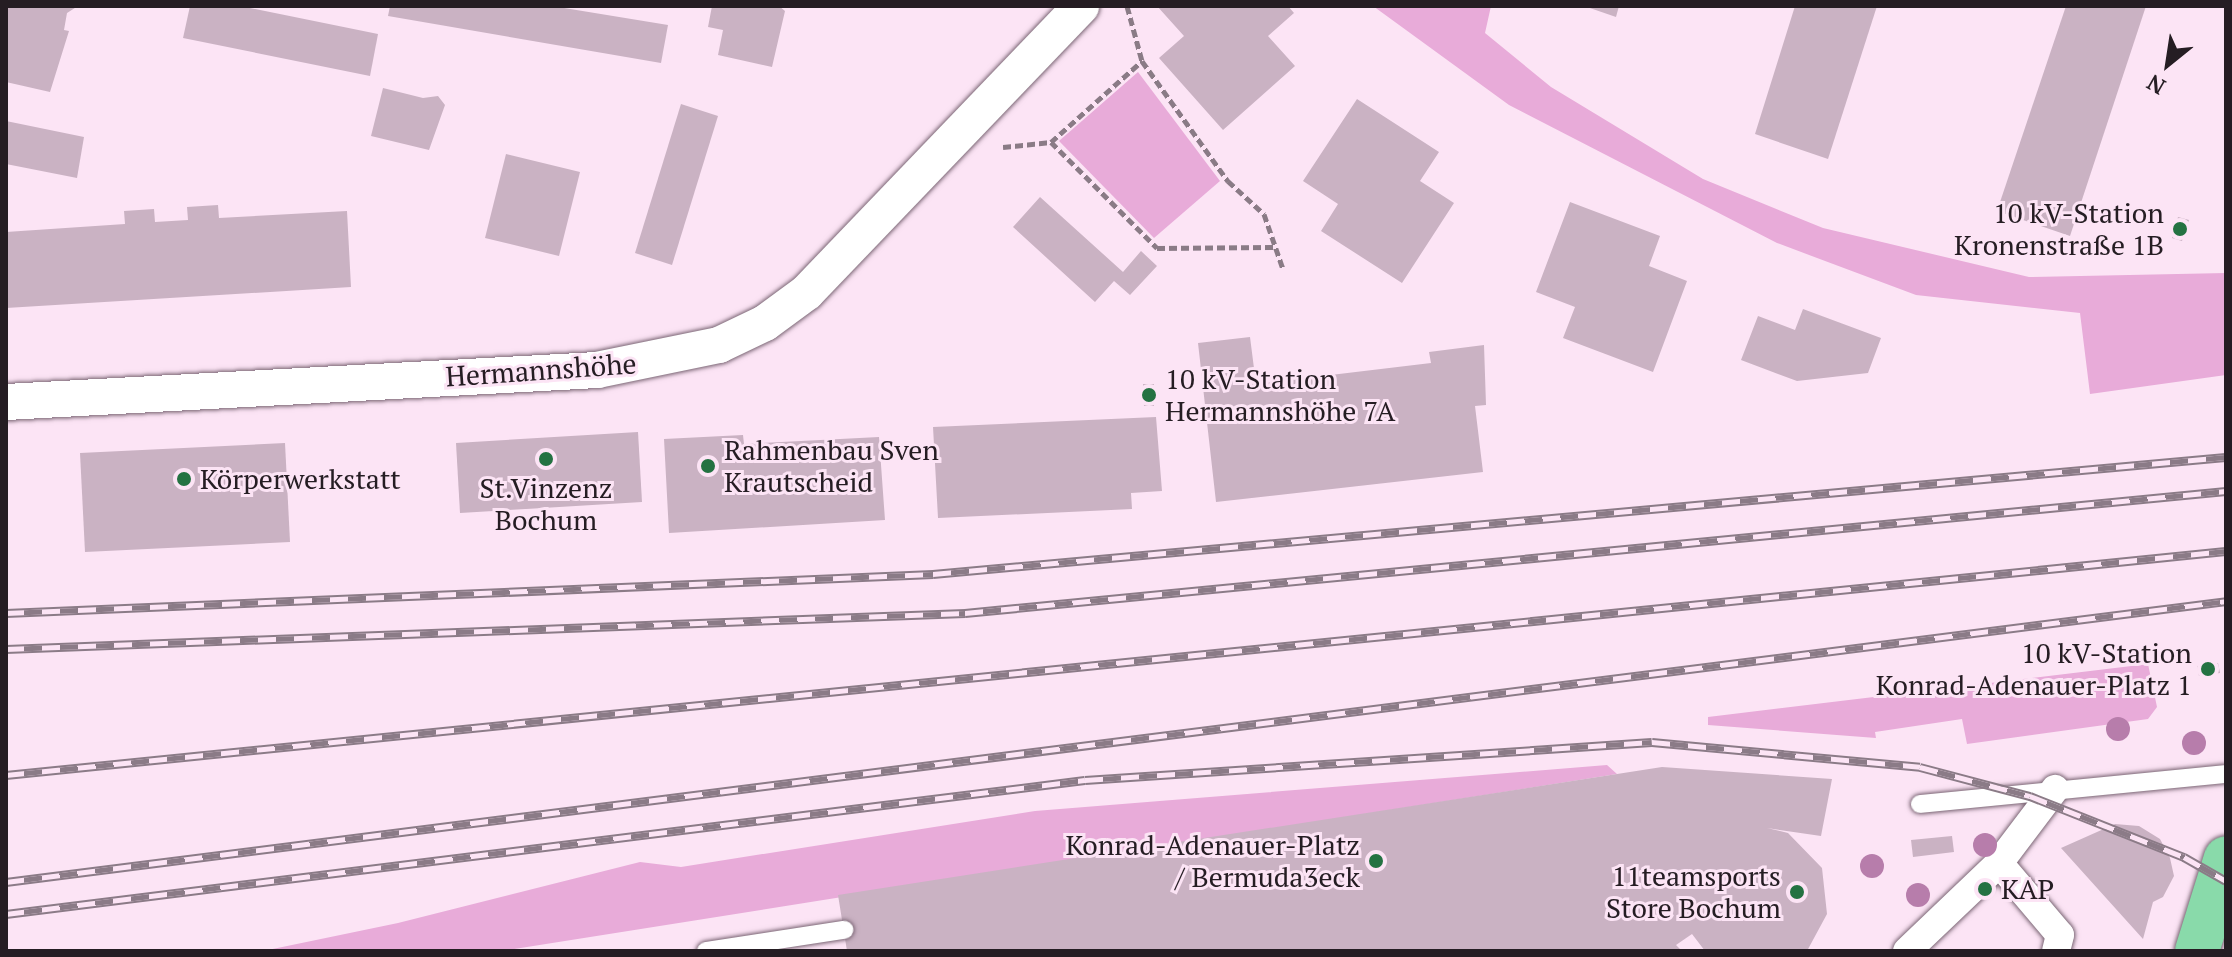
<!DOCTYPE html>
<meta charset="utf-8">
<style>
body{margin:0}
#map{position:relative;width:2232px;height:957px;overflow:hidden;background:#fce4f5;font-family:"PT Serif",serif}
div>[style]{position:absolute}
.green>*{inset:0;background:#e8abd9}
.building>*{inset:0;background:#cab2c3}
.path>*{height:5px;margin-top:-2.5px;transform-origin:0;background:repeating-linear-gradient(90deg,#8a7b86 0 8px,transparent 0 12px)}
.roads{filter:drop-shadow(0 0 2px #7b6675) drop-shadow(0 0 2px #7b6675)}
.service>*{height:18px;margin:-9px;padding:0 9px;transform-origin:9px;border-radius:9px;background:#fff}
.pedestrian>*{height:28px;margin:-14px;padding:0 14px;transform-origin:14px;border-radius:14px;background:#fff}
.minor>*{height:36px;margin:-18px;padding:0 18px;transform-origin:18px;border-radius:18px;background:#fff}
.primary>*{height:44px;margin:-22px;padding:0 22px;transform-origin:22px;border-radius:22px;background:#89daaa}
.rail>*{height:9px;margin-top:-4.5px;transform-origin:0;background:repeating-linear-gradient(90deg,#fce4f5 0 18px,#8b7b87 0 36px);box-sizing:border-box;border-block:2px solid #8b7b87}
.trees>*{width:24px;height:24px;margin:-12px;border-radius:50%;background:#b77dab}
.dots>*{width:22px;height:22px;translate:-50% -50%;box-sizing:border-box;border:4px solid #fce4f5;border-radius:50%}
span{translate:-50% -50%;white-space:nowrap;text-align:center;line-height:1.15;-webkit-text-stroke:6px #fce4f5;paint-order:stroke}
.poi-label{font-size:28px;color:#251d23}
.right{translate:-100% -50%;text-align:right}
.left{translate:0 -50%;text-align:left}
.street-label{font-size:28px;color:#251d23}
.frame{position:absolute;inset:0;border:8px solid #251d23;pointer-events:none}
.north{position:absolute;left:2128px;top:24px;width:80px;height:80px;-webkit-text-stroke:6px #fce4f5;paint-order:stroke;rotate:210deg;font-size:22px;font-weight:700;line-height:32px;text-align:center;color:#251d23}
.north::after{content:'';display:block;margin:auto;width:28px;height:36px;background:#251d23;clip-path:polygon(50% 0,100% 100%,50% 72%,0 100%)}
</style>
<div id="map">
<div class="green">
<div style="clip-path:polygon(1373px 6px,1491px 6px,1485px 33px,1551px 87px,1703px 179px,1823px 228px,2029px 277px,2226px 273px,2226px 375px,2090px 394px,2080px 313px,1916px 295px,1777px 243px,1509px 105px)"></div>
<div style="clip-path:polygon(1138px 72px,1220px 181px,1154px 238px,1059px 141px)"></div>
<div style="clip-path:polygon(2148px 664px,2157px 707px,2148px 719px,1967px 744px,1962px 719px,1875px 732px,1876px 738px,1708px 725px,1708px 717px)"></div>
<div style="clip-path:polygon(1607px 765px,1617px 774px,502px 951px,263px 951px,398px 923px,640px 862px,681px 867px,1035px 811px)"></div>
</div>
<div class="building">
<div style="clip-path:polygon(6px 6px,78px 6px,67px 13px,64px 30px,69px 31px,50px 92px,6px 82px)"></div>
<div style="clip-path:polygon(190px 6px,240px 6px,378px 34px,370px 76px,183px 38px)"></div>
<div style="clip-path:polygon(390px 6px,552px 6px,668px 25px,661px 63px,388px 16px)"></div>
<div style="clip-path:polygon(712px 6px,779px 6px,785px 11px,772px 67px,718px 55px,723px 30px,708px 27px)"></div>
<div style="clip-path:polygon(1157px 6px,1288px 6px,1294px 13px,1268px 36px,1295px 66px,1223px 130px,1159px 58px,1184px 36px)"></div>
<div style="clip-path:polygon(1584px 6px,1619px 6px,1616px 17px)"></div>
<div style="clip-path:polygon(1795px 6px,1877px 6px,1828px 159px,1755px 134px)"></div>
<div style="clip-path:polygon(2066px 6px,2146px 6px,2070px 236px,1997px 211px)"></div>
<div style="clip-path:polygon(383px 88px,423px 98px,438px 96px,445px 105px,429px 150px,371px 136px)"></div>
<div style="clip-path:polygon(1357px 99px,1439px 152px,1420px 181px,1454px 203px,1402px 283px,1321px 231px,1338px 204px,1303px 181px)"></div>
<div style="clip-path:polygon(681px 104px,718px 116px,672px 265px,635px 253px)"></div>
<div style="clip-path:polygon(6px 121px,84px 137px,77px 178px,6px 164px)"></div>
<div style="clip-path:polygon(506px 154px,580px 172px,559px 256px,485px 238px)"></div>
<div style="clip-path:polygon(1040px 197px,1123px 272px,1141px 251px,1157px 266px,1130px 295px,1114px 281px,1095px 302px,1013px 227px)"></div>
<div style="clip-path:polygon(1570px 202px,1660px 236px,1649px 266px,1687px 281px,1653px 372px,1563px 338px,1575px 307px,1536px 292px)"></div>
<div style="clip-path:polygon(218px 205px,219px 218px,347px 211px,351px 287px,6px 308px,6px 232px,125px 224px,124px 211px,154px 209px,155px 222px,188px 220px,187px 207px)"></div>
<div style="clip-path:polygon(2178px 217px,2189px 220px,2182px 241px,2172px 238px)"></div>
<div style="clip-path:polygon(1803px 309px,1881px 338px,1868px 373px,1797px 381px,1741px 360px,1758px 316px,1795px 330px)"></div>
<div style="clip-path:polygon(1250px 337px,1256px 384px,1431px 363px,1429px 352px,1484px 345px,1486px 405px,1475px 406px,1483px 472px,1216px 502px,1198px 343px)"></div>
<div style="clip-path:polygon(1143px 384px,1154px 384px,1154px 406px,1144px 406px)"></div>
<div style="clip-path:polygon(1156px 417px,1162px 491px,1131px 493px,1132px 509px,938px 518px,933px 427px)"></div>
<div style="clip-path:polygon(638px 432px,642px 502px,460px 513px,456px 443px)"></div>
<div style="clip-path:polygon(743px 435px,744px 444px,879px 437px,885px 520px,669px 533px,664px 439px)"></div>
<div style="clip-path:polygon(285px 443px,290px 542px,85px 552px,80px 453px)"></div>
<div style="clip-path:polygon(2218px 663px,2220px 673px,2199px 676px,2197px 666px)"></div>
<div style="clip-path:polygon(1662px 767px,1832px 779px,1821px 836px,1767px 828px,1788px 833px,1822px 868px,1827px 914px,1807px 951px,1705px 951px,1692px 934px,1676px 945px,1682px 951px,847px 951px,838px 895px)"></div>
<div style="clip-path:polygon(2115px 824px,2139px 826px,2160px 839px,2170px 858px,2174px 876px,2163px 897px,2153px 902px,2143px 939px,2061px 848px)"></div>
<div style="clip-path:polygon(1952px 836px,1954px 852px,1913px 857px,1911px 840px)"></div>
</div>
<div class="path">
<div style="left:1127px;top:6px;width:57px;rotate:74.7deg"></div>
<div style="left:1142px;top:61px;width:148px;rotate:54.4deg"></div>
<div style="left:1228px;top:181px;width:49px;rotate:42.5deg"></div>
<div style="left:1264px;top:214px;width:58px;rotate:70.9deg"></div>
<div style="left:1051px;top:142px;width:150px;rotate:45deg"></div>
<div style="left:1157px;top:248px;width:118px;rotate:-0.5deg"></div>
<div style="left:1003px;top:147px;width:48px;rotate:-5.9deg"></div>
<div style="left:1051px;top:142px;width:122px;rotate:-41.7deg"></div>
</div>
<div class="roads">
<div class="service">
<div style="left:1920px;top:804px;width:307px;rotate:-5.6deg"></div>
<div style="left:706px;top:951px;width:140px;rotate:-8.7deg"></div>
</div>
<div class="pedestrian">
<div style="left:1999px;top:863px;width:94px;rotate:49.7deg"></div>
<div style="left:2060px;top:935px;width:16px;rotate:104deg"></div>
<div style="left:1907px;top:951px;width:127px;rotate:-43.7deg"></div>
<div style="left:1999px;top:863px;width:93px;rotate:-52.9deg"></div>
</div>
<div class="minor">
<div style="left:6px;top:402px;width:592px;rotate:-3.1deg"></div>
<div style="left:597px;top:370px;width:125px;rotate:-11.6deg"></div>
<div style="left:719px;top:345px;width:51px;rotate:-25.6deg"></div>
<div style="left:765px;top:323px;width:52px;rotate:-36.4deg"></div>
<div style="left:807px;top:292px;width:396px;rotate:-46.2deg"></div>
</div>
<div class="primary">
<div style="left:2197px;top:951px;width:97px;rotate:-72.7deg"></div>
</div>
</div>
<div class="rail">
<div style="left:6px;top:613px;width:928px;rotate:-2.41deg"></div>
<div style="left:933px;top:574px;width:1298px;rotate:-5.17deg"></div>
<div style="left:6px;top:649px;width:960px;rotate:-2.15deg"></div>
<div style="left:965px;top:613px;width:1267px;rotate:-5.53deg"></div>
<div style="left:6px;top:775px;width:2231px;rotate:-5.76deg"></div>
<div style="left:6px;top:882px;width:2238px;rotate:-7.21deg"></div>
<div style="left:6px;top:914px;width:1087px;rotate:-7.08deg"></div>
<div style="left:1085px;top:780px;width:568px;rotate:-3.83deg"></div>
<div style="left:1652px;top:742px;width:269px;rotate:5.3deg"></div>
<div style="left:1920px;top:767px;width:114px;rotate:14.8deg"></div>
<div style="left:2030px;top:796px;width:166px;rotate:21.6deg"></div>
<div style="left:2184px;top:857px;width:48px;rotate:29.7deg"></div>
</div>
<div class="trees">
<div style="left:2118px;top:729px"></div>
<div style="left:2194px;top:743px"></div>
<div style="left:1985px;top:845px"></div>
<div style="left:1872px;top:866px"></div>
<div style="left:1918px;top:895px"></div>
</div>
<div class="dots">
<div style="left:2180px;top:229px;background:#247242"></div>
<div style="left:1149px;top:395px;background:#247242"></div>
<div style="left:546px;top:459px;background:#247242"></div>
<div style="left:708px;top:466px;background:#247242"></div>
<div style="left:184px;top:479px;background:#247242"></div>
<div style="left:2208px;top:669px;background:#247242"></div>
<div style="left:1376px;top:861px;background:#247242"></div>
<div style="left:1985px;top:889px;background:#247242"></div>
<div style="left:1797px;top:892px;background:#247242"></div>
</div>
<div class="poi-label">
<span class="right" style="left:2164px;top:229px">10 kV-Station<br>Kronenstraße 1B</span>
<span class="left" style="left:1165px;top:395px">10 kV-Station<br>Hermannshöhe 7A</span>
<span class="left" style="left:724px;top:466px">Rahmenbau Sven<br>Krautscheid</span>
<span class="left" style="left:200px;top:479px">Körperwerkstatt</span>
<span style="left:546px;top:504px">St.Vinzenz<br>Bochum</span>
<span class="right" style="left:2192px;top:669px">10 kV-Station<br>Konrad-Adenauer-Platz 1</span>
<span class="right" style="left:1360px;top:861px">Konrad-Adenauer-Platz<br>/ Bermuda3eck</span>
<span class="right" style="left:1781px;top:892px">11teamsports<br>Store Bochum</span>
<span class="left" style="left:2001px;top:889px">KAP</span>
</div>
<div class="street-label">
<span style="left:541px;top:370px;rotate:-4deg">Hermannshöhe</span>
</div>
<div class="frame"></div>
<div class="north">N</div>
</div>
